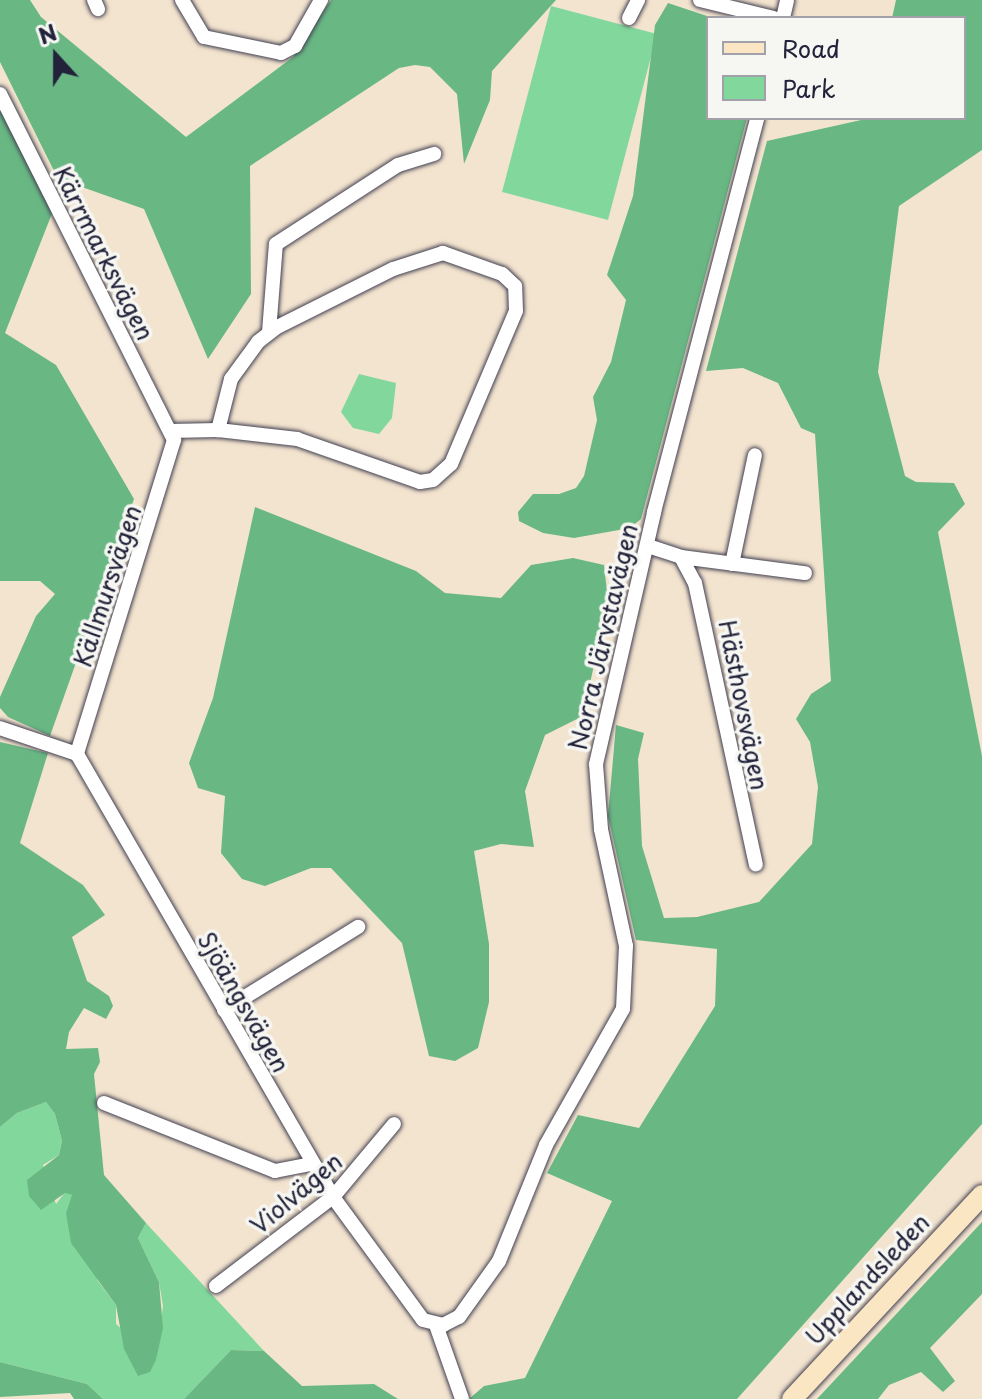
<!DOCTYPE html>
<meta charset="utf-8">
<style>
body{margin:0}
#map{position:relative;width:982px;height:1399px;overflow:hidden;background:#f3e4cf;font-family:"Playpen Sans",sans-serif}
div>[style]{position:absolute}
.green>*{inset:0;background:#82d89c}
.forest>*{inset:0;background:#69b884}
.roads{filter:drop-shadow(0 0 2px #413f51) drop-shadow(0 0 2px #413f51)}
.street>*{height:14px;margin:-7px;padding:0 7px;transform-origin:7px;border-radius:7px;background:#fff}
.secondary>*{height:20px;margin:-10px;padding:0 10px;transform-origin:10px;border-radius:10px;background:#fbe6c4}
span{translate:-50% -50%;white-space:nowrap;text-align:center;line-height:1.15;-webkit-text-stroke:7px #f6f6f2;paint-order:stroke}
.street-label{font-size:24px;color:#22223b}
.legend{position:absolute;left:706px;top:16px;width:260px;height:104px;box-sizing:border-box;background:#f6f6f2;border:2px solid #a1a1a9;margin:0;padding:10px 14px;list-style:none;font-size:24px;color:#22223b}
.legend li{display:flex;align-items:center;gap:16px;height:40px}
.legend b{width:40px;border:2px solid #a1a1a9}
.north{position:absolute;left:16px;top:16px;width:80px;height:80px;-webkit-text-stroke:6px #f6f6f2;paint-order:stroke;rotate:339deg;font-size:22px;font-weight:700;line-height:32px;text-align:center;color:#22223b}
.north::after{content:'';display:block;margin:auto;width:28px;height:36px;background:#22223b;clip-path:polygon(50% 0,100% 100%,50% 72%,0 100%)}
</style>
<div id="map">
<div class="green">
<div style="clip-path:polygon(551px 6px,657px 34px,608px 220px,502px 192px)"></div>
<div style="clip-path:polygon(359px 374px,396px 383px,392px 418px,379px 434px,353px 428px,341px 412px)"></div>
<div style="clip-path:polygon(46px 1102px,55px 1114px,62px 1141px,59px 1155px,43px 1165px,56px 1204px,65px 1192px,72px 1195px,98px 1281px,116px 1305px,116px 1324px,156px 1360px,163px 1306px,159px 1282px,138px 1238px,146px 1223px,264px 1351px,231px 1350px,184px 1399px,103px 1399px,87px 1384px,0 1362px,0 1127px,17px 1113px)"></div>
</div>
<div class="forest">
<div style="clip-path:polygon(0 0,30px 0,41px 17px,186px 137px,293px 57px,331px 0,556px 0,492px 71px,490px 100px,464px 164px,457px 94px,430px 67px,415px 65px,399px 68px,250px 166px,251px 294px,208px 359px,144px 209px,65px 181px,62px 187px,0 62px)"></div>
<div style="clip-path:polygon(896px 0,982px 0,982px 150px,899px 206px,878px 372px,905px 476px,916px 482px,954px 483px,965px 504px,938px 532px,982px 756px,982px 1124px,737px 1399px,469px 1399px,484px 1386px,525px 1378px,612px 1201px,547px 1173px,578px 1115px,639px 1128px,715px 1006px,717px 949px,636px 940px,608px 816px,616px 725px,644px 733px,638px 759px,642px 846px,664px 918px,697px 917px,759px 902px,812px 844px,818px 787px,810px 742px,796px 719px,811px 694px,831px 681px,815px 434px,801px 428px,778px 383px,743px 368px,706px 371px,767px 141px,870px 118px,964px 118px,964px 18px,892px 18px)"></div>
<div style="clip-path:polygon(668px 3px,713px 18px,708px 18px,708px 118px,747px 118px,641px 519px,630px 528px,574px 538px,543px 533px,519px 521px,518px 512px,533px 494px,559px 494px,576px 488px,584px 476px,597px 420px,593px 397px,611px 362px,626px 300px,607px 275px,633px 196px,655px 25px)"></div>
<div style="clip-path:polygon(0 107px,53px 211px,5px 333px,56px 365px,134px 499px,50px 736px,8px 717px,0 708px,0 697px,36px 616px,55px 594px,40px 581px,0 581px)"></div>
<div style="clip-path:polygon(255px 507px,416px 571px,445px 593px,501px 598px,531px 565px,573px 558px,604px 565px,608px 600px,583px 716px,545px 735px,525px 791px,534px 847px,501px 844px,474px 851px,489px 944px,489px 1002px,478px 1048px,455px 1061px,429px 1056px,402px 943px,331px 868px,311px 868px,265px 886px,242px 879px,221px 853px,225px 796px,198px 788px,189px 763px,213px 698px)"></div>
<div style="clip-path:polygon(0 742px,48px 753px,20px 843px,83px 885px,105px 915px,72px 937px,87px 981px,109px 996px,113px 1006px,106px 1019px,84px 1008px,69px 1032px,66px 1049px,98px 1048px,100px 1062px,94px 1074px,104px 1175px,146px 1223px,138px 1238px,159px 1282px,163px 1328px,156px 1360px,150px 1372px,138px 1376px,124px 1349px,116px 1305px,71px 1243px,66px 1213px,72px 1195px,65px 1193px,41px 1210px,29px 1196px,27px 1180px,59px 1155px,62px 1141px,55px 1114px,46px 1102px,17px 1113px,0 1127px,0 1207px)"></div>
<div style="clip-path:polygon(982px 1222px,982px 1294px,930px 1348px,955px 1381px,943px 1392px,921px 1372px,889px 1385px,878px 1399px,817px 1399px)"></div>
<div style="clip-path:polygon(231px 1350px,264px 1351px,302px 1386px,374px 1384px,398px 1399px,184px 1399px)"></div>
<div style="clip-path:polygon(0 1362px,87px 1384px,103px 1399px,74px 1399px,70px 1393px,0 1397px)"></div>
</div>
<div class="roads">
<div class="street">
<div style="left:94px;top:0;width:10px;rotate:66deg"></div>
<div style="left:182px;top:0;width:43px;rotate:59.3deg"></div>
<div style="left:204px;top:37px;width:79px;rotate:11.7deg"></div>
<div style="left:281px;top:53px;width:16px;rotate:-27deg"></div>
<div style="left:295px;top:46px;width:53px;rotate:-60.5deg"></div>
<div style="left:700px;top:0;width:76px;rotate:13.7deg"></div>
<div style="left:629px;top:18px;width:20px;rotate:-63deg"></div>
<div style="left:783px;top:18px;width:18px;rotate:-77deg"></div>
<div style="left:0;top:94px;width:387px;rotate:63.3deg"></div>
<div style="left:174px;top:440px;width:329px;rotate:107.2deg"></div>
<div style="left:269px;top:332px;width:88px;rotate:-85.5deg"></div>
<div style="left:276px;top:244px;width:145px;rotate:-32.9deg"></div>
<div style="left:398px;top:165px;width:38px;rotate:-17deg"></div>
<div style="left:170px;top:431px;width:48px;rotate:-1.2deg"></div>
<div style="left:218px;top:430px;width:80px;rotate:6.5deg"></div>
<div style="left:297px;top:439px;width:130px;rotate:19.3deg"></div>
<div style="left:420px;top:482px;width:13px;rotate:-9deg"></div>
<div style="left:433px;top:480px;width:24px;rotate:-42deg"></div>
<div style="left:451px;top:464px;width:166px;rotate:-67deg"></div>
<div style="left:516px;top:311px;width:25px;rotate:-92deg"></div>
<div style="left:515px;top:286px;width:18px;rotate:-137deg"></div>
<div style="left:502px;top:274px;width:63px;rotate:-160.4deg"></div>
<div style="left:443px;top:253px;width:52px;rotate:162.3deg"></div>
<div style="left:393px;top:269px;width:130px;rotate:153.4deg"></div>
<div style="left:277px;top:327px;width:24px;rotate:142deg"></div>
<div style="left:258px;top:342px;width:46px;rotate:126.1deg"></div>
<div style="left:231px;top:379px;width:53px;rotate:104.3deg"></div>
<div style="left:648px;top:546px;width:35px;rotate:18deg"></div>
<div style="left:681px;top:557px;width:30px;rotate:62deg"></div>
<div style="left:695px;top:583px;width:288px;rotate:77.8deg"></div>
<div style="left:681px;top:557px;width:125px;rotate:7.4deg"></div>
<div style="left:732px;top:564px;width:111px;rotate:-78.1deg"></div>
<div style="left:0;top:728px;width:81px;rotate:18.7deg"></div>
<div style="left:77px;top:754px;width:512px;rotate:59.98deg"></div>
<div style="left:333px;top:1197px;width:152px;rotate:53.8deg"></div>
<div style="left:423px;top:1320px;width:21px;rotate:14deg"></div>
<div style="left:443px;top:1325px;width:18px;rotate:-27deg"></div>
<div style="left:459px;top:1317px;width:69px;rotate:-54.5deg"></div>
<div style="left:499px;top:1261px;width:125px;rotate:-67.9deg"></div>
<div style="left:546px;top:1145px;width:156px;rotate:-60.5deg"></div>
<div style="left:623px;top:1009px;width:63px;rotate:-87.3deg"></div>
<div style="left:626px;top:946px;width:120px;rotate:-102.1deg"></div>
<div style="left:601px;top:829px;width:65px;rotate:-94.4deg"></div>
<div style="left:596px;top:764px;width:259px;rotate:-77deg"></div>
<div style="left:654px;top:512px;width:407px;rotate:-75.3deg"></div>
<div style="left:224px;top:1010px;width:158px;rotate:-31.8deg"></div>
<div style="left:104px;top:1103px;width:184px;rotate:21.7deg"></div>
<div style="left:275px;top:1171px;width:38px;rotate:-11deg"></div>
<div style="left:216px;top:1286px;width:147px;rotate:-37.3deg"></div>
<div style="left:333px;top:1197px;width:95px;rotate:-50.1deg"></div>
<div style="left:436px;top:1325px;width:78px;rotate:70.6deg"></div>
</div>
<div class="secondary">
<div style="left:792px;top:1399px;width:279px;rotate:-47deg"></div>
</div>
</div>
<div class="street-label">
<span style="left:104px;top:253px;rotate:63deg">Kärrmarksvägen</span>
<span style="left:107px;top:586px;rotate:-72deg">Källmursvägen</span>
<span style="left:603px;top:637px;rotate:-77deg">Norra Järvstavägen</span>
<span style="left:744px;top:705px;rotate:79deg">Hästhovsvägen</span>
<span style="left:244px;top:1002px;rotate:60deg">Sjöängsvägen</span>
<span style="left:296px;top:1193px;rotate:-40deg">Violvägen</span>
<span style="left:867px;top:1279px;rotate:-47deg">Upplandsleden</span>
</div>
<ul class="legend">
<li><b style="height:10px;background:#fbe6c4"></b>Road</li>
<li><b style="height:22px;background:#82d89c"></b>Park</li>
</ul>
<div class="north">N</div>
</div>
